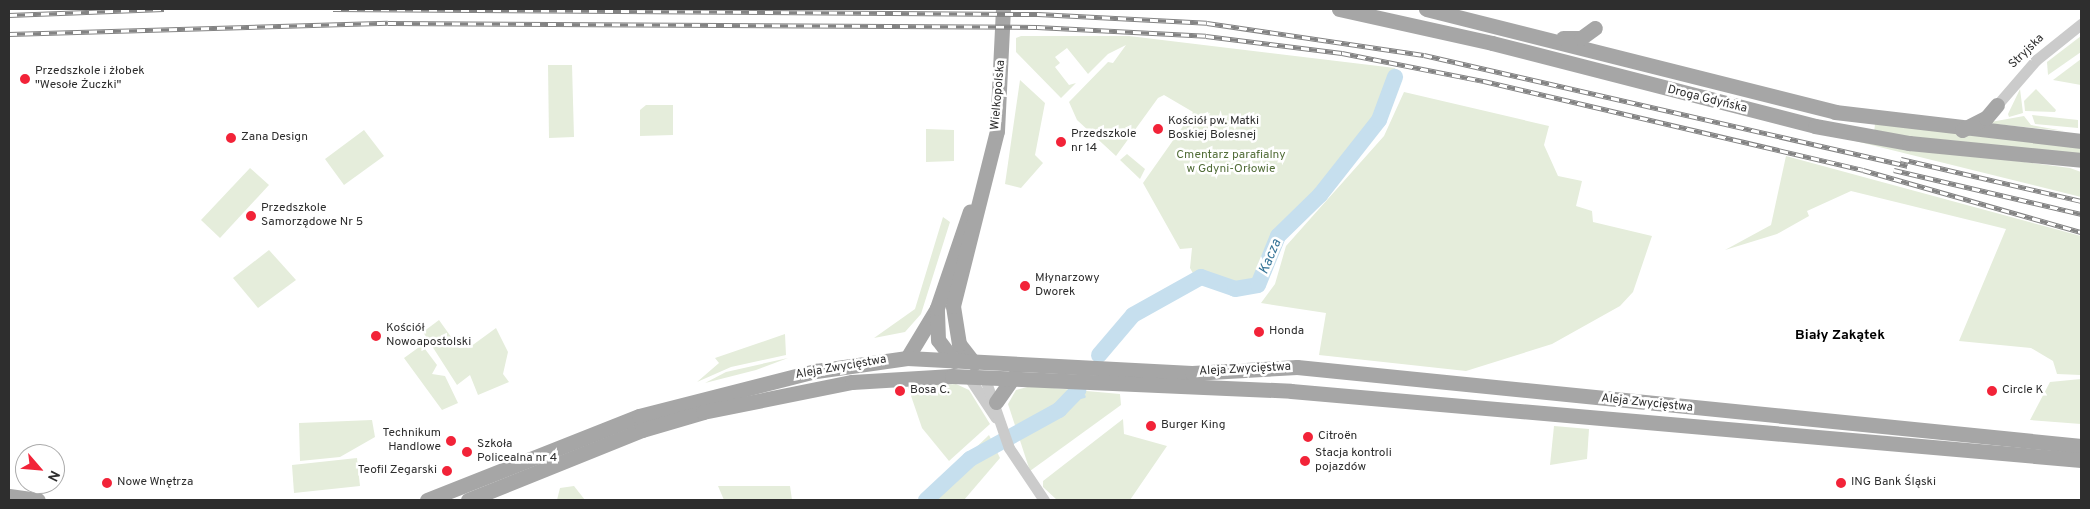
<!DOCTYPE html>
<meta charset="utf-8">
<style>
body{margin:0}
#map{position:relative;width:2090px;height:509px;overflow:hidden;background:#fff;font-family:Overpass,sans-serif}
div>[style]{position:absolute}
.green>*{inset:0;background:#e5eddb}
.stream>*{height:2.5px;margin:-1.25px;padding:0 1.25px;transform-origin:1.25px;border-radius:1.25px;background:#c6dfee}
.river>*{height:16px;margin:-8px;padding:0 8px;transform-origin:8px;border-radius:8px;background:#c6dfee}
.minor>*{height:11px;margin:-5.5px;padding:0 5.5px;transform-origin:5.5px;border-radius:5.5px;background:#cbcbcb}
.major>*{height:15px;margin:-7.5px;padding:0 7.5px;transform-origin:7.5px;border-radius:7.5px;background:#a6a6a6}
.rail>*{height:4.5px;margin-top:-2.25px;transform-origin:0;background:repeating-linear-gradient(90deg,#fff 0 8px,#838383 0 16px);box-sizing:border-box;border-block:1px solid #838383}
.dots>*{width:14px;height:14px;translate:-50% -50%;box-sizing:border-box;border:2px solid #fff;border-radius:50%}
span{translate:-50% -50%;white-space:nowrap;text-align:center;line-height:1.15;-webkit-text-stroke:5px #fff;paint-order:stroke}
.street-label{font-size:12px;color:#2e2e2e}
.poi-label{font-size:12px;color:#2e2e2e}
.left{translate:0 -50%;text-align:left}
.right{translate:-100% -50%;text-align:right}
.park-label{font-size:12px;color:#526d38}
.water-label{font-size:14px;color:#367497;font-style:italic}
.neighbourhood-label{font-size:14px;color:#000;font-weight:700}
.frame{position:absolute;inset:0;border:10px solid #2e2e2e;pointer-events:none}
.north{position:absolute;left:15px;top:444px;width:50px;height:50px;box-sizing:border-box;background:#fff;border:1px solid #ababab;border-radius:50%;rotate:117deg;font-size:14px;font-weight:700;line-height:20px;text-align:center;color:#2e2e2e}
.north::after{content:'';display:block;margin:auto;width:18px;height:22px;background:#f22338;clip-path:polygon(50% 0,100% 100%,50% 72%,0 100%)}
</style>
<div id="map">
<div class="green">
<div style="clip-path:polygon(1129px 36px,1395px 68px,1383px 111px,1277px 235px,1254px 285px,1229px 286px,1203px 273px,1195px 277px,1190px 268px,1192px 248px,1180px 249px,1143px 183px,1193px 112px,1164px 95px,1158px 98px,1116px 156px,1077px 120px,1069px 102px,1108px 62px,1113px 63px,1126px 45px,1108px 54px,1088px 74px,1067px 48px,1055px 57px,1060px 63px,1055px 67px,1069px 85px,1076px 83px,1061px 98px,1016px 52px,1016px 38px,1021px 36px)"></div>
<div style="clip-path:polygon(2081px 36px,2081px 52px,2048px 75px,2047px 62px)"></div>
<div style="clip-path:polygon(2081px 59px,2081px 85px,2053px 80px)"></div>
<div style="clip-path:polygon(548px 65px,572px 65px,574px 137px,549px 138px)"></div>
<div style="clip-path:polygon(1020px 80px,1045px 103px,1035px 155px,1043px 163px,1021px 188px,1005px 184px)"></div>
<div style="clip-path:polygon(2020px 89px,2023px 113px,2009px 117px,2008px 114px)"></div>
<div style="clip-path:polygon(2036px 89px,2056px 110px,2055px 112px,2025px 111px,2024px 101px)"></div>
<div style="clip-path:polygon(1404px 92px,1549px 126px,1544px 145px,1558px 176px,1582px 181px,1576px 206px,1592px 211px,1593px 222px,1652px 236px,1633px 292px,1620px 306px,1552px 344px,1466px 371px,1319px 355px,1326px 313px,1261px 303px,1275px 284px,1286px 246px,1384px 136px)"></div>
<div style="clip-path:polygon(646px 105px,673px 105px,673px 135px,640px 136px,640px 110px)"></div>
<div style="clip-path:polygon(2032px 115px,2078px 120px,2078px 128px,2035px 124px)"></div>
<div style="clip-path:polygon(2024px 116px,2031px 125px,2064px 131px,1985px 123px)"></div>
<div style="clip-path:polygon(1875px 124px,2081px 147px,2081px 154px,1874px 133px)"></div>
<div style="clip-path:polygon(926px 129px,954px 130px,954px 161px,926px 162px)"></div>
<div style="clip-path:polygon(364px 130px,384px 156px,344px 185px,325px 159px)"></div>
<div style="clip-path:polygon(1847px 139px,2070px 168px,2081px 172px,2081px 197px)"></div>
<div style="clip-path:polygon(1127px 154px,1145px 169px,1140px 179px,1120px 160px)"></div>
<div style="clip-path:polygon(1786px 156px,2081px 236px,2081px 375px,2057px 374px,2053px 361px,2031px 348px,1959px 341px,2006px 229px,1851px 191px,1807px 211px,1809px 216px,1777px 234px,1725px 250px,1771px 225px)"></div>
<div style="clip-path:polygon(250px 168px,269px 185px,220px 238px,201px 220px)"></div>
<div style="clip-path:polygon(943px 217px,950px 222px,921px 314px,905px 332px,874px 338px,915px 309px)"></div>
<div style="clip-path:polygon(269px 250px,296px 280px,258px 308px,233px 278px)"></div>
<div style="clip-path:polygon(439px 320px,459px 348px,470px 347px,496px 328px,508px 352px,503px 374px,509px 382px,478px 395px,470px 375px,457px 385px,423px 332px)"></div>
<div style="clip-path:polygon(785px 334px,786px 355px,731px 367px,697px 382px,719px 363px,715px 358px)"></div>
<div style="clip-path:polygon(422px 345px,437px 365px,432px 374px,445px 376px,458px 403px,442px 410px,404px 358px)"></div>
<div style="clip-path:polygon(788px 358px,756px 370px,705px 383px,726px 372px)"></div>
<div style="clip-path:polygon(2081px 379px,2081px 424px,2030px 420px,2050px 382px)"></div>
<div style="clip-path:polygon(956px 384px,969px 390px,990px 424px,949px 461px,922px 428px,908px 387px)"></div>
<div style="clip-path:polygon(1031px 386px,1120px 394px,1121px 405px,1030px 471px,1008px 404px,1016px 390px)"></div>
<div style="clip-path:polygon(1123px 419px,1124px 434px,1167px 446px,1130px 500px,1057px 500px,1043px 487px,1043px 481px)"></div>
<div style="clip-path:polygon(372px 420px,375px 437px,340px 457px,300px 461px,299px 423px)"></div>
<div style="clip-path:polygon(1554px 426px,1589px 429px,1587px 459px,1550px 465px)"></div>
<div style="clip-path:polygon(989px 435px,1000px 458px,964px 500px,921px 500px)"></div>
<div style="clip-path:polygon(357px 458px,360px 486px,294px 493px,292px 465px)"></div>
<div style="clip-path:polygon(574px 486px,585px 500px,557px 500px,560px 488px)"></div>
<div style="clip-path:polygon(718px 486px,790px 486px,792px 500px,724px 500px)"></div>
</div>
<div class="stream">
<div style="left:1072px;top:399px;width:12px;rotate:-14deg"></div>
</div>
<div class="river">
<div style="left:1099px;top:355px;width:52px;rotate:-49.6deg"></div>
<div style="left:1133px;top:315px;width:78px;rotate:-29.2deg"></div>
<div style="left:1201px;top:277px;width:36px;rotate:19deg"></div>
<div style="left:1235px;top:289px;width:23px;rotate:-10deg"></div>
<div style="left:1258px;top:285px;width:53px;rotate:-67.8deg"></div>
<div style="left:1278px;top:236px;width:59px;rotate:-44.3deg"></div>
<div style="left:1320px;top:195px;width:95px;rotate:-51.8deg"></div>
<div style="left:1379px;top:120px;width:46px;rotate:-69.6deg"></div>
<div style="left:926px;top:500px;width:60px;rotate:-43deg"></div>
<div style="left:970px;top:459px;width:102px;rotate:-28.8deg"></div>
<div style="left:1059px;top:410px;width:28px;rotate:-46deg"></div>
</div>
<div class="minor">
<div style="left:1997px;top:105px;width:60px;rotate:-49.1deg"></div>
<div style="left:2036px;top:60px;width:58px;rotate:-38.7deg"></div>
<div style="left:968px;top:376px;width:50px;rotate:56.3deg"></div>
<div style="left:984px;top:376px;width:76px;rotate:70.9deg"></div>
<div style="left:1009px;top:448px;width:63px;rotate:56.1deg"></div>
</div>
<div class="major">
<div style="left:1339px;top:9px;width:157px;rotate:12.5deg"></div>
<div style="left:1492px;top:43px;width:333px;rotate:14.4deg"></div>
<div style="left:1815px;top:126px;width:96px;rotate:10.3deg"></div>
<div style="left:1909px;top:143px;width:173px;rotate:5.6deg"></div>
<div style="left:1426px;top:9px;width:422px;rotate:14.1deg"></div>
<div style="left:1835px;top:112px;width:248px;rotate:6.7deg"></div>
<div style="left:1563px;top:38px;width:18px"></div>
<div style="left:1581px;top:38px;width:17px;rotate:-36deg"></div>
<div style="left:1962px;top:130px;width:27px;rotate:-27deg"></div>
<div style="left:1986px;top:118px;width:17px;rotate:-50deg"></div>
<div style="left:907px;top:358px;width:56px;rotate:-58.9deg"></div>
<div style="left:954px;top:361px;width:26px;rotate:-127deg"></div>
<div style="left:938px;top:340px;width:32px;rotate:-92deg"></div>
<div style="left:937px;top:308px;width:102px;rotate:-71.2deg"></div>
<div style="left:974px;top:363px;width:24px;rotate:-128deg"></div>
<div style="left:959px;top:344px;width:38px;rotate:-99deg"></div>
<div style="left:953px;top:306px;width:180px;rotate:-75.9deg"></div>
<div style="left:997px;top:131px;width:122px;rotate:-87.2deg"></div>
<div style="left:996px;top:402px;width:32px;rotate:-55deg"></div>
<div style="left:9px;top:496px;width:29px;rotate:8deg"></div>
<div style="left:427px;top:500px;width:228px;rotate:-21.6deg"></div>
<div style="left:639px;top:416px;width:183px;rotate:-14.3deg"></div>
<div style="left:816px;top:371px;width:92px;rotate:-8.1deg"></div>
<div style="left:907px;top:358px;width:285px;rotate:3deg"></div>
<div style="left:1192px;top:373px;width:105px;rotate:-3.3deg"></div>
<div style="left:1297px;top:367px;width:788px;rotate:5.75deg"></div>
<div style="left:468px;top:500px;width:188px;rotate:-21.9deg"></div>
<div style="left:642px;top:430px;width:64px;rotate:-16.4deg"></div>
<div style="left:703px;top:412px;width:152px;rotate:-11.4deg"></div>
<div style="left:852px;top:382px;width:100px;rotate:-3.4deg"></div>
<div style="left:952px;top:376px;width:339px;rotate:2.5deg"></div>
<div style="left:1291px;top:391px;width:793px;rotate:4.99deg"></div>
</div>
<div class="rail">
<div style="left:333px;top:9px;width:705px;rotate:0.41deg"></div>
<div style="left:1038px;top:14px;width:169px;rotate:3deg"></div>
<div style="left:1207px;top:23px;width:219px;rotate:8.4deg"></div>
<div style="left:1424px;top:55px;width:496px;rotate:12.9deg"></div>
<div style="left:9px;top:15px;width:155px;rotate:-2.2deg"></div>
<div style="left:9px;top:34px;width:379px;rotate:-1.7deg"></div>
<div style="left:388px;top:23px;width:649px;rotate:0.35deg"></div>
<div style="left:1037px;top:27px;width:169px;rotate:3deg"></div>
<div style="left:1206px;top:36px;width:137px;rotate:7.1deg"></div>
<div style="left:1342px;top:53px;width:145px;rotate:11.2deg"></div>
<div style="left:1484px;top:81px;width:389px;rotate:13.2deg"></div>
<div style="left:1863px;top:170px;width:227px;rotate:15.9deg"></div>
<div style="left:1901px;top:159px;width:185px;rotate:13.1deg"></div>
<div style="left:1894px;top:170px;width:192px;rotate:13.2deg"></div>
</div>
<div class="dots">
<div style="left:25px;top:79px;background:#f22338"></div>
<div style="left:1158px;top:129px;background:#f22338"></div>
<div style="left:231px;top:138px;background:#f22338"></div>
<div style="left:1061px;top:142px;background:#f22338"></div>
<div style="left:251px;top:216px;background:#f22338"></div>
<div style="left:1025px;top:286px;background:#f22338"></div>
<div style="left:1259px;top:332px;background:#f22338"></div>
<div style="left:376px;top:336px;background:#f22338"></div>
<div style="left:900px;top:391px;background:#f22338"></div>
<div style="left:1992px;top:391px;background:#f22338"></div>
<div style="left:1151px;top:426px;background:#f22338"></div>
<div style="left:1308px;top:437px;background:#f22338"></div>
<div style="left:451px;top:441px;background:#f22338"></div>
<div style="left:467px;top:452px;background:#f22338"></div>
<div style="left:1305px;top:461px;background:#f22338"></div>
<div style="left:447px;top:471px;background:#f22338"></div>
<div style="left:107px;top:483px;background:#f22338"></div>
<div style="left:1841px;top:483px;background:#f22338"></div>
</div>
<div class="street-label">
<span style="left:2027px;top:52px;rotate:-44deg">Stryjska</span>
<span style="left:999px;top:95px;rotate:-85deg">Wielkopolska</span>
<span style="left:1707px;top:100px;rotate:14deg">Droga Gdyńska</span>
<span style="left:841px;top:368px;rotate:-10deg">Aleja Zwycięstwa</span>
<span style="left:1245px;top:370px;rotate:-3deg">Aleja Zwycięstwa</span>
<span style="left:1647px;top:404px;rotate:6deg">Aleja Zwycięstwa</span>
</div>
<div class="poi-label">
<span class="left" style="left:35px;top:79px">Przedszkole i żłobek<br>"Wesołe Żuczki"</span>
<span class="left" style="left:1168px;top:129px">Kościół pw. Matki<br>Boskiej Bolesnej</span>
<span class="left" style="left:1071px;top:142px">Przedszkole<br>nr 14</span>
<span class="left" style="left:241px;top:138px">Zana Design</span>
<span class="left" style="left:261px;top:216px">Przedszkole<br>Samorządowe Nr 5</span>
<span class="left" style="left:1035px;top:286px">Młynarzowy<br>Dworek</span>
<span class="left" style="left:386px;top:336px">Kościół<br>Nowoapostolski</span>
<span class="left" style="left:1269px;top:332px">Honda</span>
<span class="left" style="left:910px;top:391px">Bosa C.</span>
<span class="left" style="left:2002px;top:391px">Circle K</span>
<span class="left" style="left:1161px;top:426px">Burger King</span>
<span class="right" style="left:441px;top:441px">Technikum<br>Handlowe</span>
<span class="left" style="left:1318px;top:437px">Citroën</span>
<span class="left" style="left:477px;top:452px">Szkoła<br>Policealna nr 4</span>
<span class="left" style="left:1315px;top:461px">Stacja kontroli<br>pojazdów</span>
<span class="right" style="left:437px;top:471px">Teofil Zegarski</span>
<span class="left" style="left:117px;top:483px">Nowe Wnętrza</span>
<span class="left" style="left:1851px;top:483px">ING Bank Śląski</span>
</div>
<div class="park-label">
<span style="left:1231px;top:163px">Cmentarz parafialny<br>w Gdyni-Orłowie</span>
</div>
<div class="water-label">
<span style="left:1271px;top:257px;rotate:-67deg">Kacza</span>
</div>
<div class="neighbourhood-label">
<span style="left:1840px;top:336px">Biały Zakątek</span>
</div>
<div class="frame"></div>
<div class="north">N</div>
</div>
